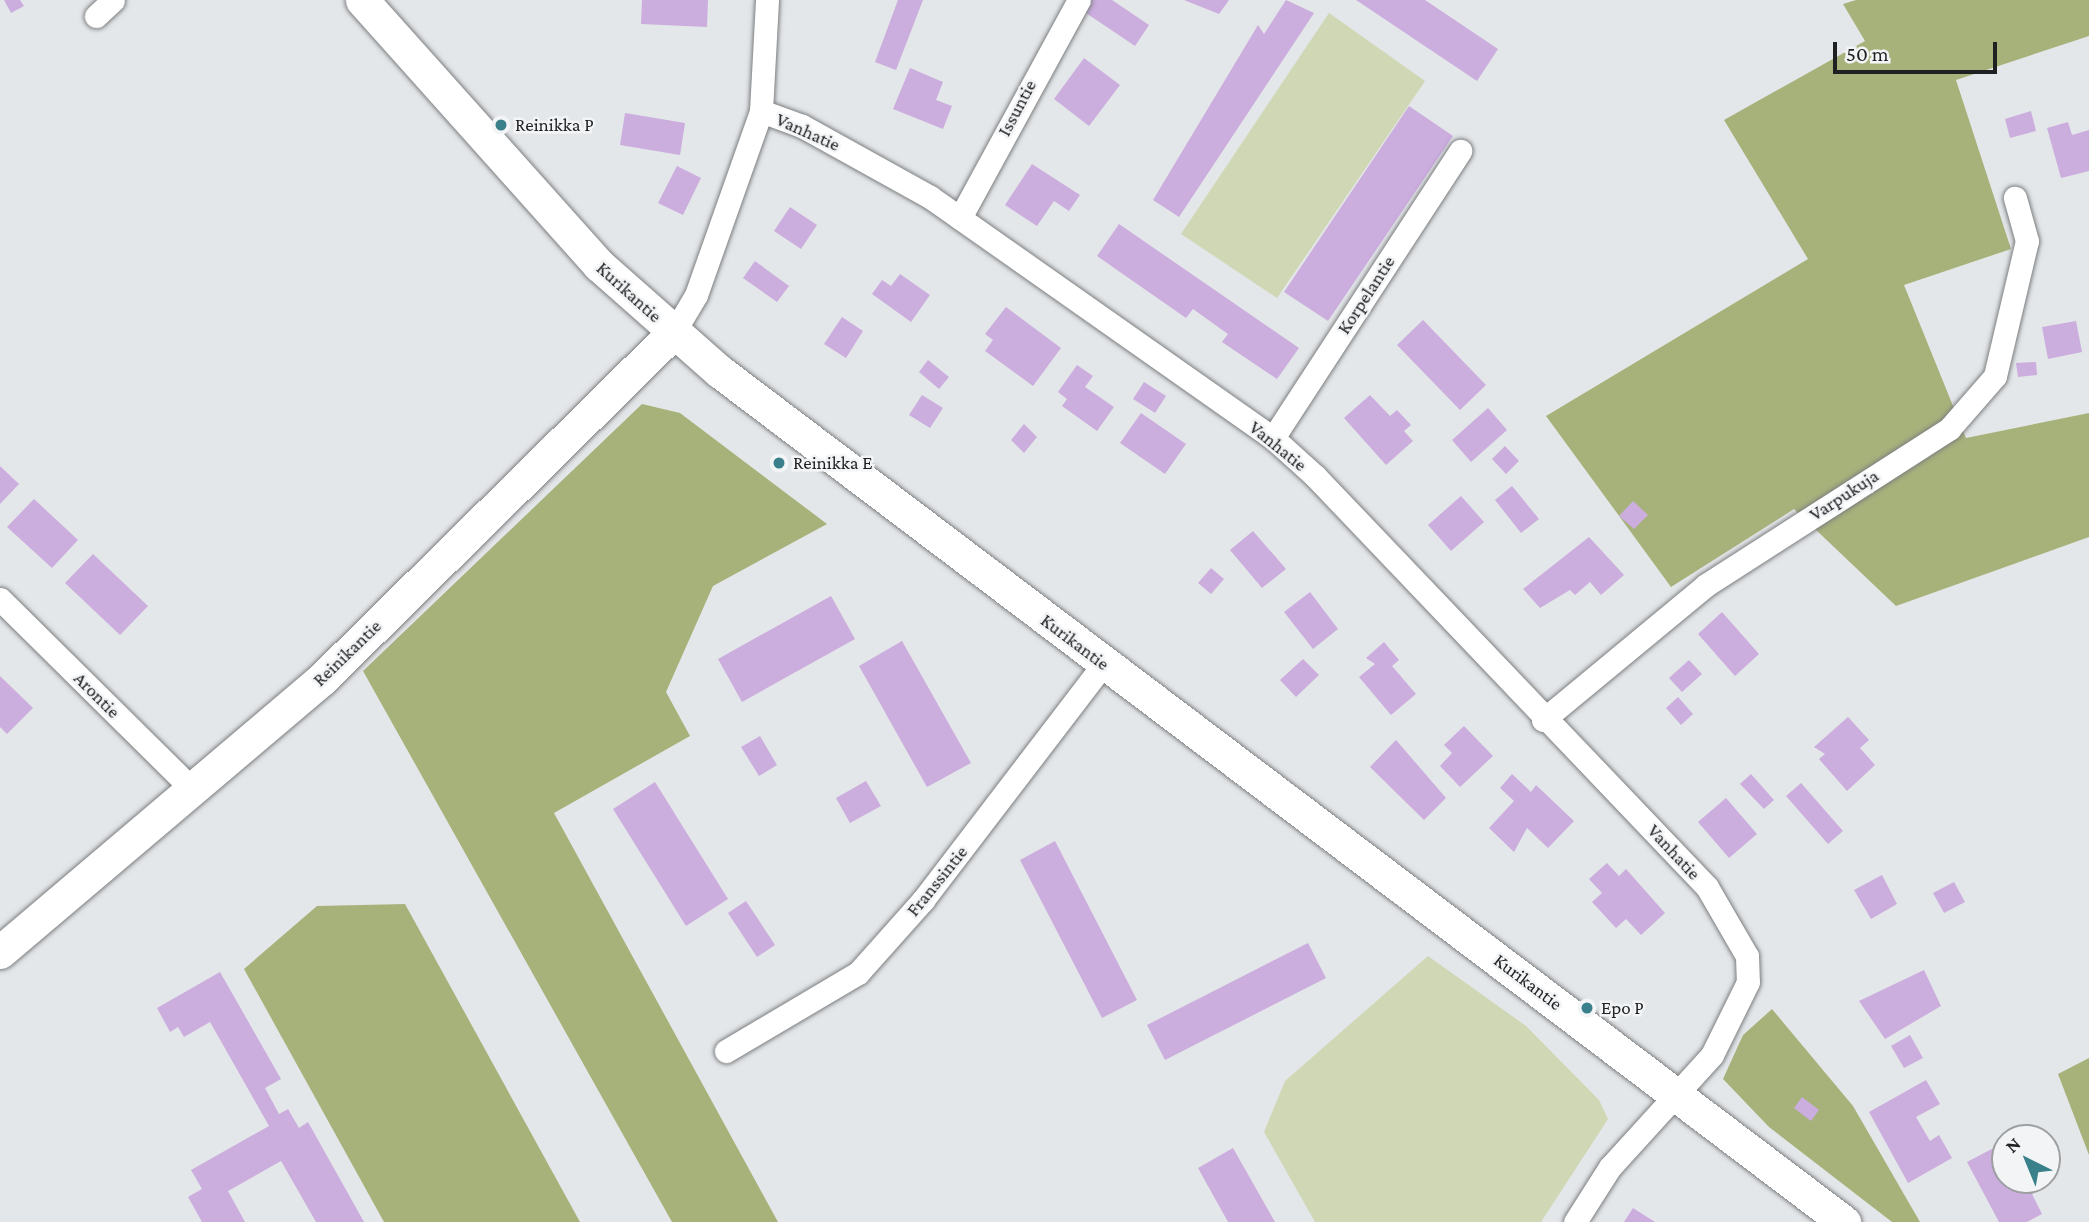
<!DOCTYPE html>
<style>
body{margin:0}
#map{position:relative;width:2089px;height:1222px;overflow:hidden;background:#e4e7e9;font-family:"Crimson Pro",serif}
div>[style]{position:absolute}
.green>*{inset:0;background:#cfd7b4}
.forest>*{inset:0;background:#a7b27b}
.building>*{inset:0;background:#cbadde}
.roads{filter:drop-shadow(0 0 2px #7c7e80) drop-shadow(0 0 2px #7c7e80)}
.street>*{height:23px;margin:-11.5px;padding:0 11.5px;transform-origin:11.5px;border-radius:11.5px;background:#fff}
.secondary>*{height:33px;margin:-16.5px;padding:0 16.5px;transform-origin:16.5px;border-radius:16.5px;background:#fff}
.dots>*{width:19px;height:19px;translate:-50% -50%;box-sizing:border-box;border:4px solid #f2f4f6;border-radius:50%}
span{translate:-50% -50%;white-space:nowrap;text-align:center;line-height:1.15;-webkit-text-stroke:5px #f2f4f6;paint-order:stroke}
.street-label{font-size:19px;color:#1f2021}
.poi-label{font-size:19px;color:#1f2021}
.left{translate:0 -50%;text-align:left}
.north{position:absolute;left:1991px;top:1124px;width:70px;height:70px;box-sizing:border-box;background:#f2f4f6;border:2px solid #9e9fa1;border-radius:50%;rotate:317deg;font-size:19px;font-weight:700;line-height:28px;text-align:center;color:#1f2021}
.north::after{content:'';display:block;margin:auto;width:24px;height:32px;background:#39808a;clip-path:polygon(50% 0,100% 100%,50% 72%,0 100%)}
.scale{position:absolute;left:1833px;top:42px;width:164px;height:32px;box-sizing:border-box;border:4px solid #1f2021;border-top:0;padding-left:9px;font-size:21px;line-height:24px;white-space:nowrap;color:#1f2021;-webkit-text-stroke:5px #f2f4f6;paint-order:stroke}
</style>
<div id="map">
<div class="green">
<div style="clip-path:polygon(1329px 13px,1425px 81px,1277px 298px,1181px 234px)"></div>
<div style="clip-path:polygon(1428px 956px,1526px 1026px,1599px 1100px,1608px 1119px,1541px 1222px,1315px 1222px,1264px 1132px,1285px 1081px)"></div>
</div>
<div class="forest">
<div style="clip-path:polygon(1856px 0,2089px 0,2089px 36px,1956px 80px,2011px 249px,1904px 285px,1966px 438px,2089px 413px,2089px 537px,1896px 606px,1794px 509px,1671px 587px,1546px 416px,1808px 259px,1724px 120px,1865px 41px,1843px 4px)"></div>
<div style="clip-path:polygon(642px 404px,680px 413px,827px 524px,713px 586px,666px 692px,690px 736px,554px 813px,778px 1222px,672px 1222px,363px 671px)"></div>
<div style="clip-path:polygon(405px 904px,580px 1222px,384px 1222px,244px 969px,317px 906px)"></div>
<div style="clip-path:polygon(1772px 1009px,1853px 1106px,1920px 1222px,1892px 1222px,1769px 1127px,1723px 1079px,1743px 1035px)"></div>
<div style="clip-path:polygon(2089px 1058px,2089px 1155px,2058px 1074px)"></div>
</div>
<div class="building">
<div style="clip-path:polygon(4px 0,20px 0,24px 6px,11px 13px)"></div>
<div style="clip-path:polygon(642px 0,708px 0,707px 27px,641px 24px)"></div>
<div style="clip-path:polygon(898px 0,923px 0,896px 70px,875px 62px)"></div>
<div style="clip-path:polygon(1091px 0,1112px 0,1149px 25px,1135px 46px,1083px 11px)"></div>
<div style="clip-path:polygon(1184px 0,1229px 0,1219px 14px)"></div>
<div style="clip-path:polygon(1286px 0,1314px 13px,1179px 217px,1153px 200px,1258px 25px,1264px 34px)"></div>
<div style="clip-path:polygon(1356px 0,1425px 0,1498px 49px,1477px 81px)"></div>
<div style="clip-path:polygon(1084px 58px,1120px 85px,1089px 126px,1054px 99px)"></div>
<div style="clip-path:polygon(910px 68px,943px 82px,936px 100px,952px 106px,943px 129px,893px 109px)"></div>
<div style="clip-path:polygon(1409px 106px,1453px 136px,1328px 321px,1284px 292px)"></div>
<div style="clip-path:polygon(2031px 111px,2036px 131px,2010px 138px,2005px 119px)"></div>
<div style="clip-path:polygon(625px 113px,685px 123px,680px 155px,620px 145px)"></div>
<div style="clip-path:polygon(2068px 122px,2072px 135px,2089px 130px,2089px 171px,2061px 178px,2047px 128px)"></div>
<div style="clip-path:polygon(1032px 164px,1080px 195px,1069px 211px,1054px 201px,1037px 226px,1005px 205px)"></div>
<div style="clip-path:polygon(677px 166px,701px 178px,683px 215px,658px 203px)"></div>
<div style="clip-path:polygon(790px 207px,817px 225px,801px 249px,774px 231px)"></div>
<div style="clip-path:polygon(1119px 224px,1299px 348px,1277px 379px,1222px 342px,1228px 334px,1193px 309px,1186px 318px,1097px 256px)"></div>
<div style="clip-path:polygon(755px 261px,789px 286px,777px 302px,743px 278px)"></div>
<div style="clip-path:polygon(900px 274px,930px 295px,911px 322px,872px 294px,882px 280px,891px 286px)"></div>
<div style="clip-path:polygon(1006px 307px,1061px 348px,1033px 386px,985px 351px,993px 340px,985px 334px)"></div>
<div style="clip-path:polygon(842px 317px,863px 331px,846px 358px,824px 344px)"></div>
<div style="clip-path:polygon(1423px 320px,1486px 385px,1460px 410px,1397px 345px)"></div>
<div style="clip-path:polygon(2076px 321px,2082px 352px,2048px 359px,2042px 327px)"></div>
<div style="clip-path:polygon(928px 360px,949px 377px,939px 389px,919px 372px)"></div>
<div style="clip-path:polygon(2036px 362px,2037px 375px,2018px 377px,2016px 363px)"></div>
<div style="clip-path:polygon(1077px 365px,1093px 376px,1085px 387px,1114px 407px,1097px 431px,1062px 406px,1067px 399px,1058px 392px)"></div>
<div style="clip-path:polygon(1144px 382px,1166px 396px,1155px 413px,1133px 399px)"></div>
<div style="clip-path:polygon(922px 395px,943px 408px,930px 428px,909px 415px)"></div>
<div style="clip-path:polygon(1370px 395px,1390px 416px,1397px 410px,1411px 425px,1404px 431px,1413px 441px,1386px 465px,1344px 418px)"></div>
<div style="clip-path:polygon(1488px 408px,1507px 430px,1471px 462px,1452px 440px)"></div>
<div style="clip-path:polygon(1141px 413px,1186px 444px,1165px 474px,1120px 443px)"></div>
<div style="clip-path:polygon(1024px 424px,1037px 437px,1024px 453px,1011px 440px)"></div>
<div style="clip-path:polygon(1505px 446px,1519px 461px,1506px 474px,1492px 459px)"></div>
<div style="clip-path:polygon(0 466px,19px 484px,0 504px)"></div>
<div style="clip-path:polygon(1512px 486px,1539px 519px,1521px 533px,1495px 500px)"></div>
<div style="clip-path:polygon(1461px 496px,1484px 522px,1451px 551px,1428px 525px)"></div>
<div style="clip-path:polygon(34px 499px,78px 540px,52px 568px,7px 527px)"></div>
<div style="clip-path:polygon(1633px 501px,1648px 515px,1634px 529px,1619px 516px)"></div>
<div style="clip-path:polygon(1253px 531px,1286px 569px,1262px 588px,1230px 550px)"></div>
<div style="clip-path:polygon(1589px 537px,1624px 575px,1601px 595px,1590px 582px,1575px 595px,1570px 590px,1540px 608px,1523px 589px)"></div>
<div style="clip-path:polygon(93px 554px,148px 606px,120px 635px,65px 583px)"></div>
<div style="clip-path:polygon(1211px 568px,1224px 579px,1211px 594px,1198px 583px)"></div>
<div style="clip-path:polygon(1310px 592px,1338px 629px,1313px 649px,1284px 612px)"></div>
<div style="clip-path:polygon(831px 596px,855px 639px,742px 702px,718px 659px)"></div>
<div style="clip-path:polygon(1722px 612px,1759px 654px,1735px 676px,1698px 634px)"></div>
<div style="clip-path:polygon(902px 641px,971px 763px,927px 787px,859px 666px)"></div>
<div style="clip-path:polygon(1384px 642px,1399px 660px,1392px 666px,1416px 694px,1391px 715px,1359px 677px,1375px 664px,1366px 658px)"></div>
<div style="clip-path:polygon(1303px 659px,1319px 675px,1296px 697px,1280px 680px)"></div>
<div style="clip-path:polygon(1689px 660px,1702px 674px,1682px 692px,1669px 678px)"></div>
<div style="clip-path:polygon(0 676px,33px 708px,7px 734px,0 727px)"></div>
<div style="clip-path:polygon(1678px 697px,1693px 714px,1681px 725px,1666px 708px)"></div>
<div style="clip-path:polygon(1848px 717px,1869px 740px,1860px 748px,1875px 765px,1847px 791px,1819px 759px,1825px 754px,1814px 747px)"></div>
<div style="clip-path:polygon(1464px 726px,1493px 756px,1460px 787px,1440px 766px,1452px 753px,1444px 745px)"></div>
<div style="clip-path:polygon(760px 736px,777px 765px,759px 776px,741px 747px)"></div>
<div style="clip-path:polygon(1396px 740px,1446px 798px,1424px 820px,1370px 767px)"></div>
<div style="clip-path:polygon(1512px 774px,1531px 792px,1536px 785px,1574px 821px,1548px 848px,1527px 828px,1514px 852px,1489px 828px,1514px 801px,1500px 788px)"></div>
<div style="clip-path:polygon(1751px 774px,1774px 800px,1764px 809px,1740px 784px)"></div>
<div style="clip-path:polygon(866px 781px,881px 806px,850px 823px,836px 798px)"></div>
<div style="clip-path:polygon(655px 782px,728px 899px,686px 926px,613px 809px)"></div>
<div style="clip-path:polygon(1801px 783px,1843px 831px,1828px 844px,1786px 796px)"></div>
<div style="clip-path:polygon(1726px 798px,1757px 834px,1729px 858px,1698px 822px)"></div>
<div style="clip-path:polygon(1055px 841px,1137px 1000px,1102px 1018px,1020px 860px)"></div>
<div style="clip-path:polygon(1607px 863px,1619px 876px,1626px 869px,1665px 913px,1641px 935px,1626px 919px,1616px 928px,1592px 902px,1602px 893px,1589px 879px)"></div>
<div style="clip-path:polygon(1882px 875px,1897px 904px,1871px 919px,1854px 890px)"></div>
<div style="clip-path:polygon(1954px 882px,1965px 902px,1944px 913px,1933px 893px)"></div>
<div style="clip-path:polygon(746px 901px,775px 945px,757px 957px,728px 913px)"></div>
<div style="clip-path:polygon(1308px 943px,1326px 978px,1165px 1060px,1147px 1025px)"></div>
<div style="clip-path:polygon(1924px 970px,1941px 1006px,1885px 1039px,1859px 1001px)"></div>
<div style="clip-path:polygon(220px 972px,281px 1079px,265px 1088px,279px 1114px,288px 1109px,299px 1128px,308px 1122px,364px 1222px,316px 1222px,281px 1161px,228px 1191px,245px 1222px,202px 1222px,188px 1197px,202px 1189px,191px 1170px,269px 1126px,210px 1022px,184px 1037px,178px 1027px,170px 1032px,157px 1008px)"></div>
<div style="clip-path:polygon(1910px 1035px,1923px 1058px,1904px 1068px,1891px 1046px)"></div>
<div style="clip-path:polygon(1926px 1080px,1940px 1104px,1916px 1117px,1930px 1141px,1939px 1135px,1952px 1158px,1908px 1183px,1869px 1112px)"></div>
<div style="clip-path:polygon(1802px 1097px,1819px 1110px,1811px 1121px,1794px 1108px)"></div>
<div style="clip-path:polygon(2005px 1142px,2005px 1180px,2035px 1180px,2040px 1190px,2032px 1194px,2042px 1214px,2027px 1222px,1999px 1222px,1967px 1162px)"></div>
<div style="clip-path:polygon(1233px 1148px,1275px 1222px,1228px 1222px,1198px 1168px)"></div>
<div style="clip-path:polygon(1633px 1208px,1655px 1222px,1624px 1222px)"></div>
</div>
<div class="roads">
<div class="street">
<div style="left:96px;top:16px;width:23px;rotate:-43deg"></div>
<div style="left:761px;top:111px;width:111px;rotate:-86.9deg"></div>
<div style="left:960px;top:218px;width:248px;rotate:-61.4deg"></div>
<div style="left:674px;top:332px;width:43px;rotate:-59.3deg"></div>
<div style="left:696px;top:295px;width:195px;rotate:-70.5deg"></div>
<div style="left:761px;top:111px;width:44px;rotate:20.1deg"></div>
<div style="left:802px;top:126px;width:146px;rotate:29deg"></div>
<div style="left:930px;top:197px;width:419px;rotate:35.1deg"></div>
<div style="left:1273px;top:438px;width:57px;rotate:42.1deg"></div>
<div style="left:1315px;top:476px;width:568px;rotate:46.36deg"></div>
<div style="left:1707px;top:887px;width:80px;rotate:59.9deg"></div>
<div style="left:1747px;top:956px;width:26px;rotate:88deg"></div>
<div style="left:1748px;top:982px;width:81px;rotate:116.3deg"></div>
<div style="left:1712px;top:1055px;width:151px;rotate:132.3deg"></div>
<div style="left:1610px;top:1167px;width:65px;rotate:122.5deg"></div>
<div style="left:1273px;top:438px;width:343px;rotate:-56.9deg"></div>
<div style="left:0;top:599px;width:273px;rotate:44.7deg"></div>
<div style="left:1543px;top:720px;width:212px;rotate:-39.6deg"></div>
<div style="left:1706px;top:585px;width:289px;rotate:-32.7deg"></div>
<div style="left:1949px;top:429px;width:70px;rotate:-49deg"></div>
<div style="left:1995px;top:376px;width:139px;rotate:-76.7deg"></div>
<div style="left:2027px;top:241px;width:45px;rotate:-105.6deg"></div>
<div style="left:726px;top:1051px;width:153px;rotate:-30.6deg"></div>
<div style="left:858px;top:973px;width:98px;rotate:-48.3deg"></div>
<div style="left:923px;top:900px;width:298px;rotate:-52.6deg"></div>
</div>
<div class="secondary">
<div style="left:362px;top:0;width:356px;rotate:48.2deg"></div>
<div style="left:599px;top:265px;width:160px;rotate:41.5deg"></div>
<div style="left:719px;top:371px;width:1411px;rotate:37.11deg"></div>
<div style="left:0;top:952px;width:422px;rotate:-40.3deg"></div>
<div style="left:322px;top:679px;width:494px;rotate:-44.6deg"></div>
</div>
</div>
<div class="dots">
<div style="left:501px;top:125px;background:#39808a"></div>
<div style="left:779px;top:463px;background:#39808a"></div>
<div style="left:1587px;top:1008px;background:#39808a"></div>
</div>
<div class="street-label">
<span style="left:1017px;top:108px;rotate:-62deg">Issuntie</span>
<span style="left:808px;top:132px;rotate:24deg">Vanhatie</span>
<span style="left:629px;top:292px;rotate:42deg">Kurikantie</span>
<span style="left:1366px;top:295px;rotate:-57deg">Korpelantie</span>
<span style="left:1278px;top:446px;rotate:39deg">Vanhatie</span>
<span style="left:1844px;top:495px;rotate:-33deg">Varpukuja</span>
<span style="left:1075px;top:642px;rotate:37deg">Kurikantie</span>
<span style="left:347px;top:653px;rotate:-44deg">Reinikantie</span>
<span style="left:97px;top:695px;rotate:45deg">Arontie</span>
<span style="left:1674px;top:852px;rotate:47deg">Vanhatie</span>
<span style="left:937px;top:881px;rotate:-51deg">Franssintie</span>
<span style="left:1528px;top:982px;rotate:37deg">Kurikantie</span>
</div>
<div class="poi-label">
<span class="left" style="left:515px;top:125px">Reinikka P</span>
<span class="left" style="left:793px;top:463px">Reinikka E</span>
<span class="left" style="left:1601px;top:1008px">Epo P</span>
</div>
<div class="north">N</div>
<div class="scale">50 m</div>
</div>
